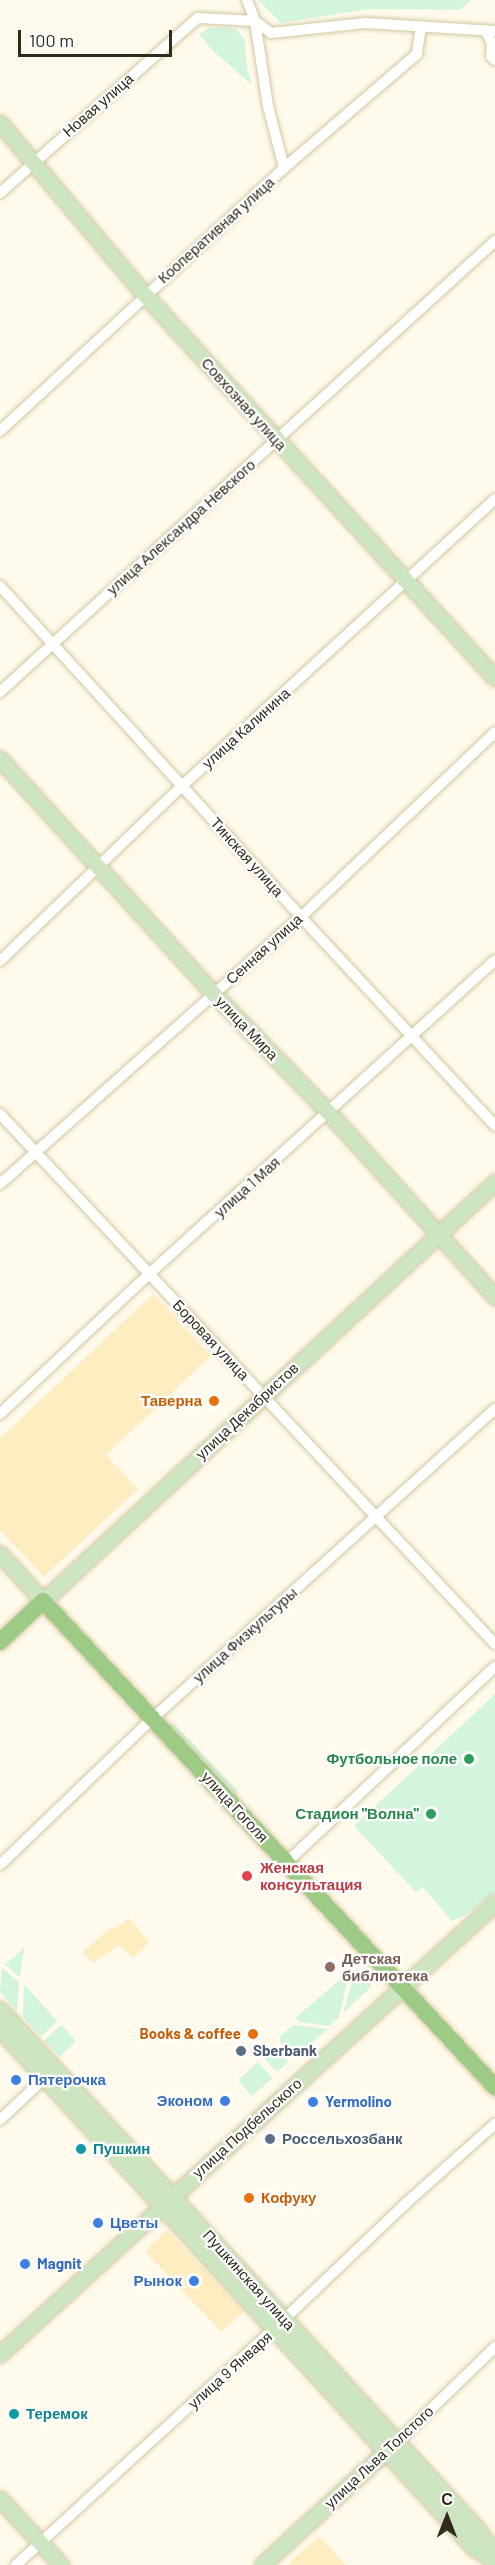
<!DOCTYPE html>
<meta charset="utf-8">
<style>
body{margin:0}
#map{position:relative;width:495px;height:2565px;overflow:hidden;background:#fffaeb;font-family:Barlow,sans-serif}
div>[style]{position:absolute}
.built>*{inset:0;background:#fdedc1}
.green>*{inset:0;background:#d3f4dd}
.roads{filter:drop-shadow(0 0 2px #d3c7a3) drop-shadow(0 0 2px #d3c7a3)}
.street>*{height:10px;margin:-5px;padding:0 5px;transform-origin:5px;border-radius:5px;background:#fff}
.secondary>*{height:15px;margin:-7.5px;padding:0 7.5px;transform-origin:7.5px;border-radius:7.5px;background:#cee5c2}
.primary>*{height:16px;margin:-8px;padding:0 8px;transform-origin:8px;border-radius:8px;background:#9dcb85}
.dots>*{width:16px;height:16px;translate:-50% -50%;box-sizing:border-box;border:3px solid #fff;border-radius:50%}
span{translate:-50% -50%;white-space:nowrap;text-align:center;line-height:1.15;-webkit-text-stroke:4.5px #fff;paint-order:stroke}
.street-label{font-size:15px;color:#302b1d}
.food-label{font-size:15px;color:#c56008;font-weight:700}
.right{translate:-100% -50%;text-align:right}
.left{translate:0 -50%;text-align:left}
.leisure-label{font-size:15px;color:#27864d;font-weight:700}
.health-label{font-size:15px;color:#be3a42;font-weight:700}
.education-label{font-size:15px;color:#785e54;font-weight:700}
.service-label{font-size:15px;color:#4e5e75;font-weight:700}
.shop-label{font-size:15px;color:#366cbe;font-weight:700}
.culture-label{font-size:15px;color:#0d838f;font-weight:700}
.north{position:absolute;left:417px;top:2487px;width:60px;height:60px;-webkit-text-stroke:4px #fff;paint-order:stroke;rotate:0deg;font-size:16px;font-weight:700;line-height:24px;text-align:center;color:#302b1d}
.north::after{content:'';display:block;margin:auto;width:21px;height:27px;background:#302b1d;clip-path:polygon(50% 0,100% 100%,50% 72%,0 100%)}
.scale{position:absolute;left:18px;top:30px;width:154px;height:27px;box-sizing:border-box;border:3px solid #302b1d;border-top:0;padding-left:8px;font-size:18px;line-height:21px;white-space:nowrap;color:#302b1d;-webkit-text-stroke:4px #fff;paint-order:stroke}
</style>
<div id="map">
<div class="built">
<div style="clip-path:polygon(153px 1294px,211px 1356px,106px 1455px,138px 1489px,44px 1577px,0 1530px,0 1438px)"></div>
<div style="clip-path:polygon(129px 1918px,149px 1942px,133px 1958px,119px 1945px,93px 1963px,82px 1952px,112px 1927px,115px 1929px)"></div>
<div style="clip-path:polygon(167px 2230px,244px 2311px,221px 2332px,145px 2251px)"></div>
<div style="clip-path:polygon(319px 2536px,346px 2565px,287px 2565px)"></div>
</div>
<div class="green">
<div style="clip-path:polygon(258px 0,471px 0,460px 10px,369px 9px,281px 23px)"></div>
<div style="clip-path:polygon(226px 27px,237px 30px,245px 40px,247px 69px,252px 85px,213px 51px,199px 34px,209px 28px)"></div>
<div style="clip-path:polygon(495px 1694px,495px 1893px,468px 1914px,452px 1921px,423px 1887px,416px 1892px,354px 1826px)"></div>
<div style="clip-path:polygon(174px 1724px,238px 1791px,236px 1796px,171px 1726px)"></div>
<div style="clip-path:polygon(24px 1948px,20px 1977px,5px 1965px)"></div>
<div style="clip-path:polygon(2px 1968px,19px 1982px,17px 2011px,0 1992px)"></div>
<div style="clip-path:polygon(356px 1968px,372px 1986px,343px 2013px)"></div>
<div style="clip-path:polygon(342px 1978px,347px 1983px,339px 2017px,329px 2026px,300px 2022px,295px 2018px)"></div>
<div style="clip-path:polygon(24px 1984px,57px 2021px,41px 2037px,23px 2017px)"></div>
<div style="clip-path:polygon(61px 2025px,76px 2041px,60px 2057px,44px 2041px)"></div>
<div style="clip-path:polygon(294px 2025px,328px 2029px,294px 2058px,280px 2042px,280px 2036px)"></div>
<div style="clip-path:polygon(275px 2048px,288px 2062px,277px 2072px,264px 2058px)"></div>
<div style="clip-path:polygon(258px 2062px,273px 2078px,252px 2096px,238px 2080px)"></div>
</div>
<div class="roads">
<div class="street">
<div style="left:247px;top:0;width:22px;rotate:69deg"></div>
<div style="left:255px;top:21px;width:86px;rotate:81.3deg"></div>
<div style="left:268px;top:106px;width:64px;rotate:75.5deg"></div>
<div style="left:485px;top:30px;width:15px;rotate:62deg"></div>
<div style="left:492px;top:43px;width:13px;rotate:94deg"></div>
<div style="left:491px;top:56px;width:6px;rotate:45deg"></div>
<div style="left:0;top:193px;width:264px;rotate:-41.5deg"></div>
<div style="left:198px;top:18px;width:57px;rotate:3deg"></div>
<div style="left:255px;top:21px;width:20px;rotate:37deg"></div>
<div style="left:271px;top:33px;width:95px;rotate:-6.1deg"></div>
<div style="left:365px;top:23px;width:130px;rotate:3.5deg"></div>
<div style="left:0;top:431px;width:387px;rotate:-42.8deg"></div>
<div style="left:284px;top:168px;width:175px;rotate:-40.6deg"></div>
<div style="left:417px;top:54px;width:28px;rotate:-82deg"></div>
<div style="left:0;top:586px;width:447px;rotate:47.7deg"></div>
<div style="left:301px;top:917px;width:285px;rotate:47.1deg"></div>
<div style="left:0;top:692px;width:670px;rotate:-42.34deg"></div>
<div style="left:0;top:961px;width:254px;rotate:-43.9deg"></div>
<div style="left:183px;top:785px;width:423px;rotate:-42.5deg"></div>
<div style="left:0;top:1114px;width:725px;rotate:46.96deg"></div>
<div style="left:0;top:1184px;width:402px;rotate:-41.6deg"></div>
<div style="left:301px;top:917px;width:268px;rotate:-43.6deg"></div>
<div style="left:0;top:1414px;width:204px;rotate:-43.2deg"></div>
<div style="left:149px;top:1274px;width:467px;rotate:-42.2deg"></div>
<div style="left:287px;top:1862px;width:285px;rotate:-43.2deg"></div>
<div style="left:0;top:1865px;width:212px;rotate:-43.9deg"></div>
<div style="left:153px;top:1718px;width:461px;rotate:-42.1deg"></div>
<div style="left:0;top:2120px;width:66px;rotate:-43.2deg"></div>
<div style="left:394px;top:2445px;width:141px;rotate:-44.1deg"></div>
<div style="left:16px;top:2565px;width:350px;rotate:-42.5deg"></div>
<div style="left:274px;top:2329px;width:180px;rotate:-43.6deg"></div>
<div style="left:404px;top:2205px;width:122px;rotate:-41.7deg"></div>
</div>
<div class="secondary">
<div style="left:0;top:123px;width:225px;rotate:49.9deg"></div>
<div style="left:145px;top:295px;width:519px;rotate:47.58deg"></div>
<div style="left:0;top:759px;width:318px;rotate:47.7deg"></div>
<div style="left:214px;top:994px;width:165px;rotate:46deg"></div>
<div style="left:329px;top:1113px;width:248px;rotate:47.9deg"></div>
<div style="left:0;top:1554px;width:64px;rotate:47.5deg"></div>
<div style="left:43px;top:1601px;width:616px;rotate:-42.83deg"></div>
<div style="left:0;top:2009px;width:707px;rotate:47.46deg"></div>
<div style="left:478px;top:2530px;width:29px;rotate:54deg"></div>
<div style="left:0;top:2029px;width:701px;rotate:47.6deg"></div>
<div style="left:473px;top:2547px;width:26px;rotate:32deg"></div>
<div style="left:0;top:2354px;width:670px;rotate:-42.34deg"></div>
<div style="left:0;top:2499px;width:90px;rotate:47.3deg"></div>
<div style="left:262px;top:2565px;width:168px;rotate:-42.6deg"></div>
</div>
<div class="primary">
<div style="left:0;top:1642px;width:59px;rotate:-43.6deg"></div>
<div style="left:43px;top:1601px;width:664px;rotate:47.08deg"></div>
</div>
</div>
<div class="dots">
<div style="left:214px;top:1401px;background:#e8710a"></div>
<div style="left:469px;top:1759px;background:#2e9e5b"></div>
<div style="left:431px;top:1814px;background:#2e9e5b"></div>
<div style="left:247px;top:1876px;background:#e0444e"></div>
<div style="left:330px;top:1967px;background:#8d6e63"></div>
<div style="left:253px;top:2034px;background:#e8710a"></div>
<div style="left:241px;top:2051px;background:#5c6f8a"></div>
<div style="left:16px;top:2080px;background:#3f7fe0"></div>
<div style="left:225px;top:2101px;background:#3f7fe0"></div>
<div style="left:313px;top:2102px;background:#3f7fe0"></div>
<div style="left:270px;top:2139px;background:#5c6f8a"></div>
<div style="left:81px;top:2149px;background:#0f9aa8"></div>
<div style="left:249px;top:2198px;background:#e8710a"></div>
<div style="left:98px;top:2223px;background:#3f7fe0"></div>
<div style="left:25px;top:2264px;background:#3f7fe0"></div>
<div style="left:194px;top:2281px;background:#3f7fe0"></div>
<div style="left:14px;top:2414px;background:#0f9aa8"></div>
</div>
<div class="street-label">
<span style="left:98px;top:105px;rotate:-41deg">Новая улица</span>
<span style="left:216px;top:230px;rotate:-42deg">Кооперативная улица</span>
<span style="left:244px;top:404px;rotate:48deg">Совхозная улица</span>
<span style="left:181px;top:527px;rotate:-42deg">улица Александра Невского</span>
<span style="left:246px;top:728px;rotate:-42deg">улица Калинина</span>
<span style="left:247px;top:857px;rotate:48deg">Тинская улица</span>
<span style="left:264px;top:949px;rotate:-42deg">Сенная улица</span>
<span style="left:247px;top:1028px;rotate:46deg">улица Мира</span>
<span style="left:247px;top:1187px;rotate:-42deg">улица 1 Мая</span>
<span style="left:211px;top:1340px;rotate:47deg">Боровая улица</span>
<span style="left:247px;top:1411px;rotate:-43deg">улица Декабристов</span>
<span style="left:245px;top:1635px;rotate:-42deg">улица Физкультуры</span>
<span style="left:235px;top:1807px;rotate:47deg">улица Гоголя</span>
<span style="left:247px;top:2128px;rotate:-42deg">улица Подбельского</span>
<span style="left:249px;top:2280px;rotate:48deg">Пушкинская улица</span>
<span style="left:230px;top:2370px;rotate:-42deg">улица 9 Января</span>
<span style="left:379px;top:2457px;rotate:-43deg">улица Льва Толстого</span>
</div>
<div class="food-label">
<span class="right" style="left:202px;top:1401px">Таверна</span>
<span class="right" style="left:241px;top:2034px">Books &amp; coffee</span>
<span class="left" style="left:261px;top:2198px">Кофуку</span>
</div>
<div class="leisure-label">
<span class="right" style="left:457px;top:1759px">Футбольное поле</span>
<span class="right" style="left:419px;top:1814px">Стадион "Волна"</span>
</div>
<div class="health-label">
<span class="left" style="left:260px;top:1876px">Женская<br>консультация</span>
</div>
<div class="education-label">
<span class="left" style="left:342px;top:1967px">Детская<br>библиотека</span>
</div>
<div class="service-label">
<span class="left" style="left:253px;top:2051px">Sberbank</span>
<span class="left" style="left:282px;top:2139px">Россельхозбанк</span>
</div>
<div class="shop-label">
<span class="left" style="left:28px;top:2080px">Пятерочка</span>
<span class="right" style="left:213px;top:2101px">Эконом</span>
<span class="left" style="left:325px;top:2102px">Yermolino</span>
<span class="left" style="left:110px;top:2223px">Цветы</span>
<span class="left" style="left:37px;top:2264px">Magnit</span>
<span class="right" style="left:182px;top:2281px">Рынок</span>
</div>
<div class="culture-label">
<span class="left" style="left:93px;top:2149px">Пушкин</span>
<span class="left" style="left:26px;top:2414px">Теремок</span>
</div>
<div class="north">С</div>
<div class="scale">100 m</div>
</div>
